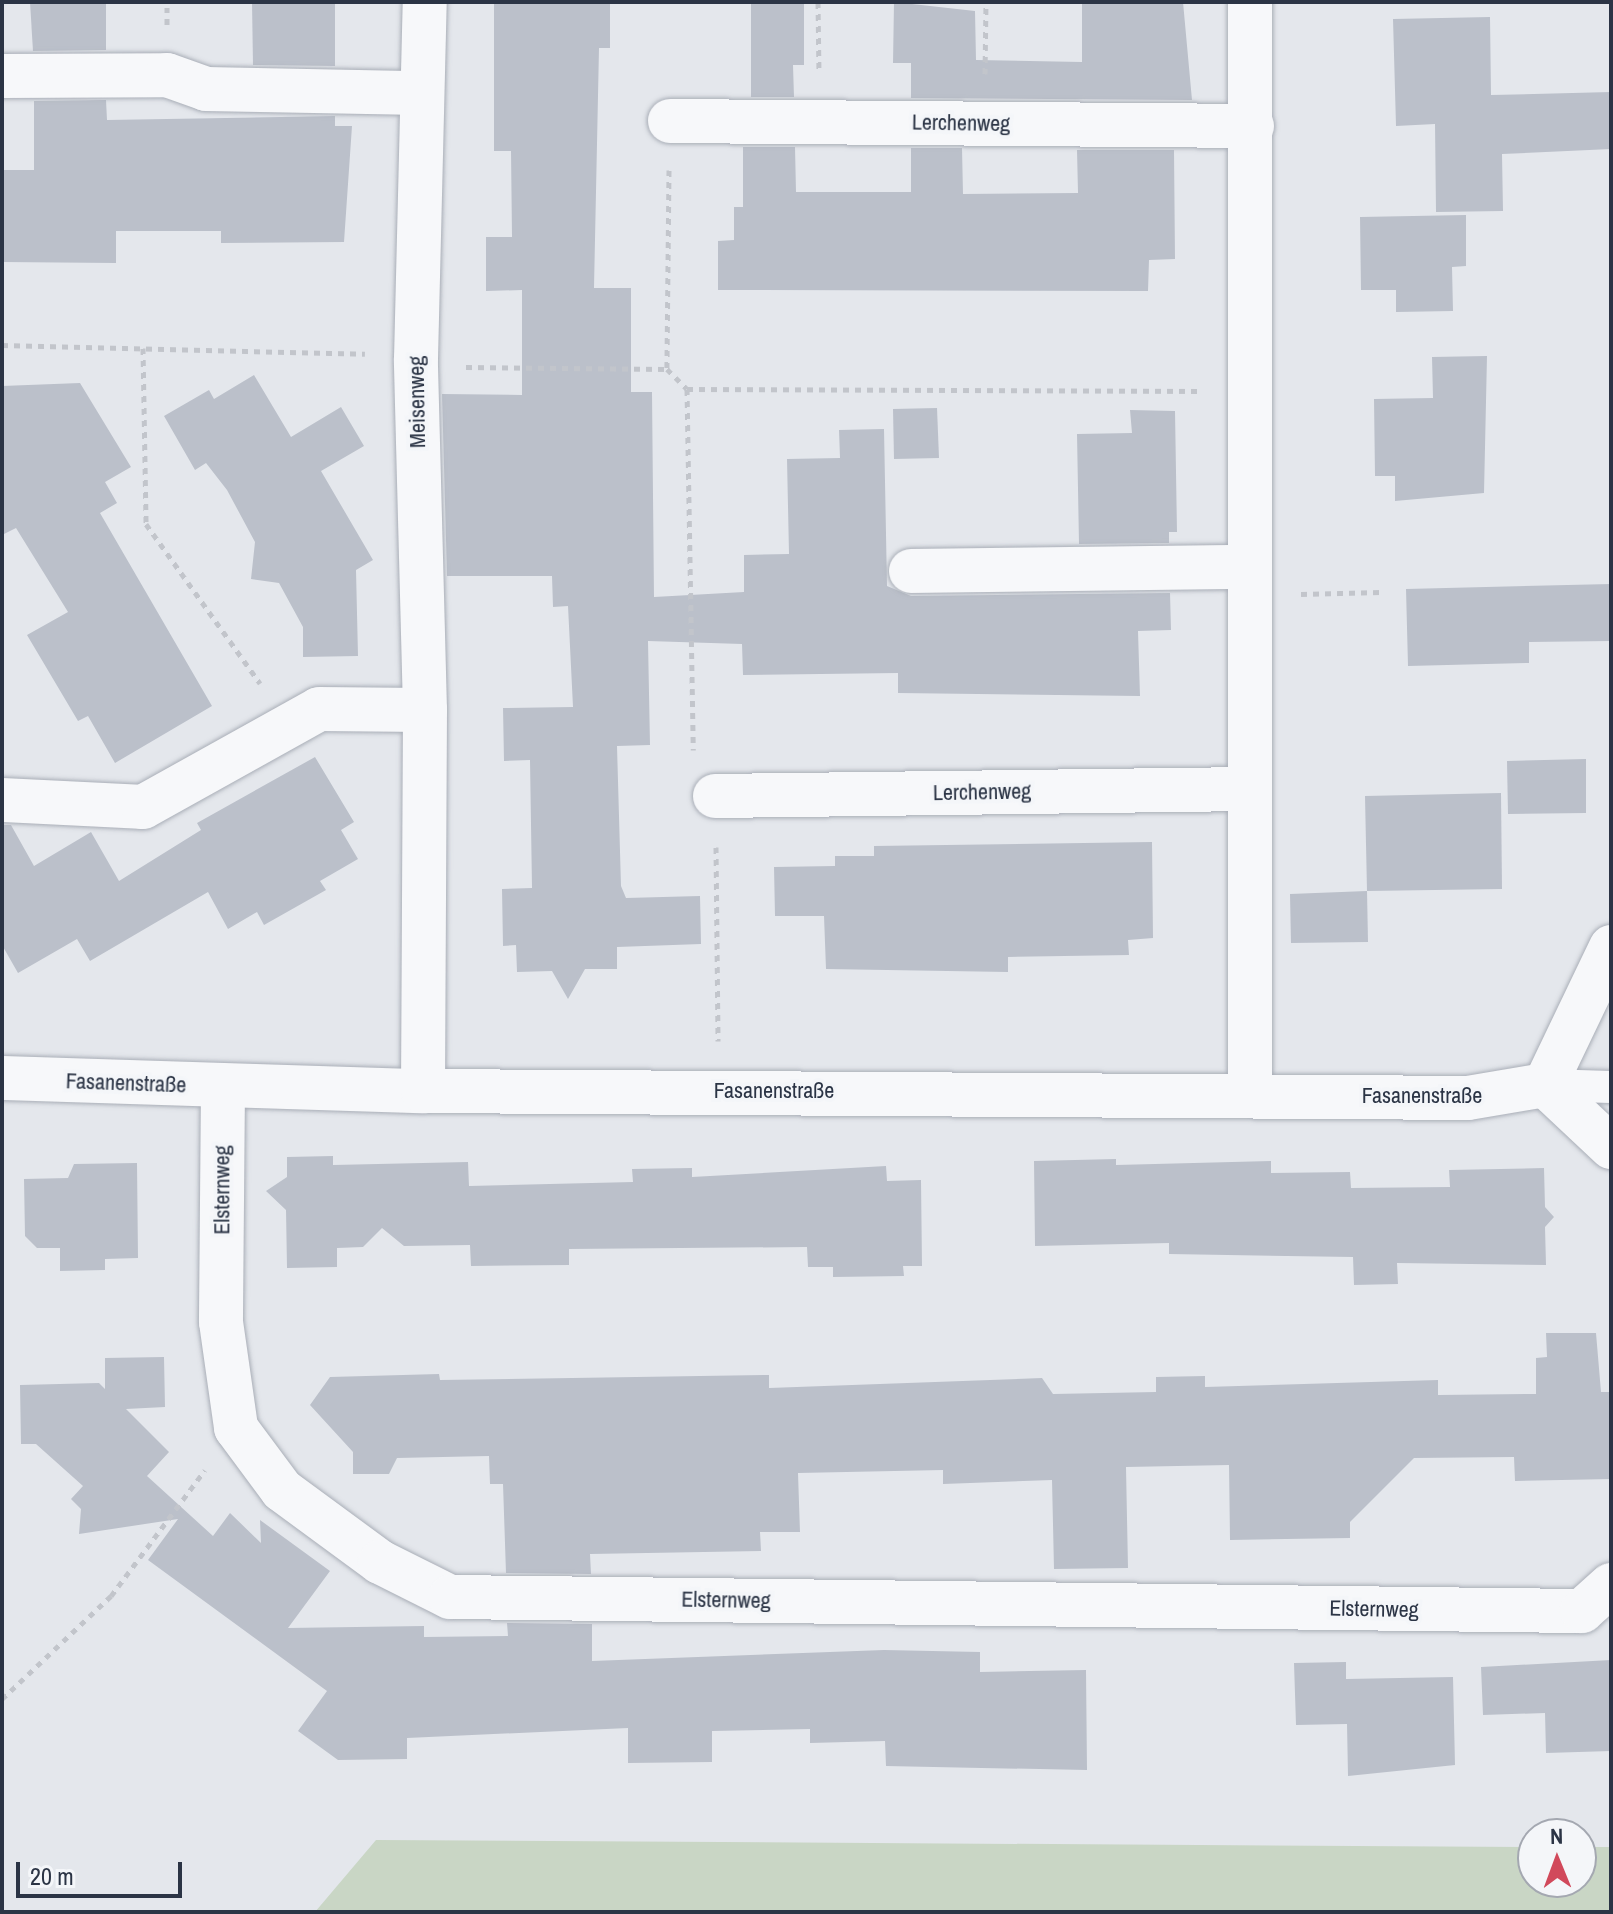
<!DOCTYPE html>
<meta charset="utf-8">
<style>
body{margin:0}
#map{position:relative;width:1613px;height:1914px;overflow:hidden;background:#e4e7ec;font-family:"Archivo Narrow",sans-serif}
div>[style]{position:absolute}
.green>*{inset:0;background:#c9d6c5}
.building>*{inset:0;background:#bbc0ca}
.path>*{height:5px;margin-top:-2.5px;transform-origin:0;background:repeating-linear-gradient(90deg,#c2c5cb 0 6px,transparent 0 12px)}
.roads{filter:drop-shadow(0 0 2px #a9aeb7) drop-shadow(0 0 2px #a9aeb7)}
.service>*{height:32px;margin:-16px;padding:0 16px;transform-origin:16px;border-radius:16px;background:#f7f8fa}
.minor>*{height:44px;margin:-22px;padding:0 22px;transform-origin:22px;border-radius:22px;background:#f7f8fa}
span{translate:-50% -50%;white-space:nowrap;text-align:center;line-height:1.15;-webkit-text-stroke:8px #f4f6f9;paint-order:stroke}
.street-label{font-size:22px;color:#2b3445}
.frame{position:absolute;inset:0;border:4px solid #2b3445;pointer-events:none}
.north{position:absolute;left:1517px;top:1818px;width:80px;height:80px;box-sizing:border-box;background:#f4f6f9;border:2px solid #a4a8b1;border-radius:50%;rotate:359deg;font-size:22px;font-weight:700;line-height:32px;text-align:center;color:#2b3445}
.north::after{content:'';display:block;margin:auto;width:28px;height:36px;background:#d1495b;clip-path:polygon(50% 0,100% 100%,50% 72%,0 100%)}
.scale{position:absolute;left:16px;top:1862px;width:166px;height:36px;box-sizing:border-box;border:4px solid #2b3445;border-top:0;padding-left:10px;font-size:24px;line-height:28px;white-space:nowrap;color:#2b3445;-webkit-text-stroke:6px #f4f6f9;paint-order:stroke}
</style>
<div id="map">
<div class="green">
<div style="clip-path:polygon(376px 1840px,1533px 1847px,1533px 1882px,1581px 1882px,1581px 1847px,1611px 1847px,1611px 1912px,315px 1912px)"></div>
</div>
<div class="building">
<div style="clip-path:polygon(30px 2px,106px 2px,106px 50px,33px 51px)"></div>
<div style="clip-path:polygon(252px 2px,335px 2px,335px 66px,253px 65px)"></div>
<div style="clip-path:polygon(494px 2px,610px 2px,610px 48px,599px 48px,594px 288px,631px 288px,631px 392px,652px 392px,654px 597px,744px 592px,744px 555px,789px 554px,787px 459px,840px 458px,839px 430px,884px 429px,887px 586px,911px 596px,1170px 593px,1171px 630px,1138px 631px,1140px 696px,898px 693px,898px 673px,743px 675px,742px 644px,648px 641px,650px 745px,617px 746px,621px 886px,626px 898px,700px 896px,701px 944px,617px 947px,617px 969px,585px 969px,568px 999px,552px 971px,517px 972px,516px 945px,503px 946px,502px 889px,532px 888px,530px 760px,504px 761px,503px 708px,573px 707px,568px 606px,553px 607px,552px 576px,447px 576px,442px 394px,522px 395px,522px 290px,486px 291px,486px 237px,512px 237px,511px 151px,494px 151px)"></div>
<div style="clip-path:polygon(751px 2px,804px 2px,804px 65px,793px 65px,794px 97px,751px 97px)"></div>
<div style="clip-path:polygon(894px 2px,975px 11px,976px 60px,1082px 62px,1082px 2px,1183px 2px,1192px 100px,911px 98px,911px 63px,893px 63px)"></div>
<div style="clip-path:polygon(1490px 17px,1491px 95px,1611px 92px,1611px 149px,1502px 154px,1503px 211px,1436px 212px,1435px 124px,1396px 126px,1393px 19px)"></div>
<div style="clip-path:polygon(106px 100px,107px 120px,335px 116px,335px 126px,352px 126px,344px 242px,221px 243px,221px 231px,116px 231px,116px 263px,2px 262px,2px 170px,34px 170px,34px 101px)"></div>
<div style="clip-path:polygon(743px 147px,795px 147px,796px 192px,911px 192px,911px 148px,962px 148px,963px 194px,1078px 193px,1077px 150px,1174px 150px,1175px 259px,1149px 260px,1148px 291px,718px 290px,718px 241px,734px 240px,734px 207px,743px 207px)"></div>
<div style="clip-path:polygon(1466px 215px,1466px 266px,1452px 267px,1453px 311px,1396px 312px,1396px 290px,1361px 290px,1360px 217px)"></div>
<div style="clip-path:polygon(1487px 356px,1484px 493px,1395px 501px,1395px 476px,1375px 476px,1374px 399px,1433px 398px,1432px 357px)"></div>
<div style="clip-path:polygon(254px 375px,291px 437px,341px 407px,364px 446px,321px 471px,373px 560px,356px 570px,358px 656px,303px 657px,303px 627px,279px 583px,251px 579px,255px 542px,227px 490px,206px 463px,195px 470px,164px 416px,209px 390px,214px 399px)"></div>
<div style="clip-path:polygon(80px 383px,131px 467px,105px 482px,117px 503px,100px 513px,212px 706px,115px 763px,88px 716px,78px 721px,27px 635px,68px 612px,16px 528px,2px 535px,2px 386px)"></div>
<div style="clip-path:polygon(937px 408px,939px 458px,894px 459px,893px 409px)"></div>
<div style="clip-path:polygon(1130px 410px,1175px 411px,1177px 532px,1169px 532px,1169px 543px,1079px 544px,1077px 434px,1132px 433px)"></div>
<div style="clip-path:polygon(1611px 584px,1611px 641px,1529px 642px,1529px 663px,1408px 666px,1406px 589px)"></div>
<div style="clip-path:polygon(315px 757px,354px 822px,341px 830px,358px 859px,320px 881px,326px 890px,264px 925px,257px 912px,228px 929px,208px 892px,90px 961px,77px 939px,18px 973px,2px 945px,2px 825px,11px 825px,34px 866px,91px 832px,119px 881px,201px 830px,197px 823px)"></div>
<div style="clip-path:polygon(1586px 759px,1586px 813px,1508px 814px,1507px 761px)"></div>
<div style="clip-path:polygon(1501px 793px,1502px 889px,1367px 891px,1365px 796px)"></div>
<div style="clip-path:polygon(1152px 842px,1153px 938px,1128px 940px,1129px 955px,1008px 957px,1008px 972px,826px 969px,824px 916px,775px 916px,774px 867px,835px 866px,835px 856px,874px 856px,874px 846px)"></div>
<div style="clip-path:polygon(1367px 891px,1368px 942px,1291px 943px,1290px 894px)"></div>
<div style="clip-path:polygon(333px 1156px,333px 1165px,468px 1162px,469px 1186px,633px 1182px,632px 1169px,692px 1168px,692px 1177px,886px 1166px,887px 1181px,921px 1180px,922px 1266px,903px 1266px,904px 1276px,833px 1277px,833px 1267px,808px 1267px,807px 1247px,569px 1249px,569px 1265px,471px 1266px,470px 1245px,404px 1246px,382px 1228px,363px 1247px,337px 1248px,337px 1267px,287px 1268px,286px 1210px,266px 1191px,287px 1177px,287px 1157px)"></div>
<div style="clip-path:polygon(1116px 1159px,1116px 1165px,1271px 1161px,1271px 1173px,1350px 1172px,1351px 1188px,1450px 1187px,1449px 1170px,1544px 1168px,1545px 1207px,1554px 1217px,1545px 1227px,1546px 1265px,1397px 1263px,1398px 1284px,1354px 1285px,1353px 1257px,1169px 1254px,1169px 1243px,1035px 1246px,1034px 1161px)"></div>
<div style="clip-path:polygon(137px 1163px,138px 1258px,105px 1259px,105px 1270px,60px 1271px,60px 1248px,37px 1248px,25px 1236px,24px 1179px,68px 1178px,74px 1164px)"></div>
<div style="clip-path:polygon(1546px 1333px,1596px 1333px,1601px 1392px,1611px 1392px,1611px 1479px,1515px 1481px,1514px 1457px,1414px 1458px,1350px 1522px,1350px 1538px,1230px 1540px,1229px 1465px,1126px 1467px,1128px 1568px,1054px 1569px,1052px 1480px,943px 1484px,943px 1470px,798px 1473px,800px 1532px,760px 1532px,761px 1551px,590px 1554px,591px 1574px,506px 1573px,503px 1484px,490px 1484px,489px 1456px,397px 1458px,389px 1474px,353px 1474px,353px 1452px,310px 1405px,330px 1377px,439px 1374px,440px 1380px,769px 1375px,769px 1388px,1042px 1378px,1053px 1394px,1156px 1392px,1156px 1377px,1205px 1376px,1205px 1387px,1438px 1380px,1438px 1395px,1536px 1394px,1536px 1358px,1547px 1357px)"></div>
<div style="clip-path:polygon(164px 1357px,165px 1407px,126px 1409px,169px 1452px,147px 1476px,213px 1536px,230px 1513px,261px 1543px,260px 1520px,330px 1571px,288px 1628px,424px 1626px,424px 1637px,508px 1636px,507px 1623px,592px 1624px,592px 1661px,884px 1650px,980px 1652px,980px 1672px,1086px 1670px,1087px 1770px,886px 1766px,885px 1741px,810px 1743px,810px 1729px,712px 1731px,712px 1762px,628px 1763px,628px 1728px,407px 1738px,407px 1759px,338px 1760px,298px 1731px,327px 1691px,148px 1560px,178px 1519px,79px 1534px,81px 1509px,71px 1499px,83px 1486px,36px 1444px,21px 1444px,20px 1385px,99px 1383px,105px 1389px,105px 1358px)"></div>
<div style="clip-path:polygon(1611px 1660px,1611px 1751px,1546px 1753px,1545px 1713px,1483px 1715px,1481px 1667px)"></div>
<div style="clip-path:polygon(1346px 1662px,1346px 1679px,1453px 1677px,1455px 1765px,1348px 1776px,1347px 1724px,1296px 1725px,1294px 1663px)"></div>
</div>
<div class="path">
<div style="left:818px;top:2px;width:71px;rotate:89.2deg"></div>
<div style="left:167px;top:25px;width:23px;rotate:-90deg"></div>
<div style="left:985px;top:74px;width:72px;rotate:-89.2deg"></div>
<div style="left:669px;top:170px;width:199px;rotate:90.6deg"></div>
<div style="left:667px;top:369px;width:28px;rotate:45deg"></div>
<div style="left:687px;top:389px;width:361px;rotate:89deg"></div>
<div style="left:2px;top:345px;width:363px;rotate:1.4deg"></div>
<div style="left:143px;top:348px;width:176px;rotate:89deg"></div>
<div style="left:146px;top:524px;width:196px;rotate:54.4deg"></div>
<div style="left:466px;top:367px;width:201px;rotate:0.6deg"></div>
<div style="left:687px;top:389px;width:515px;rotate:0.22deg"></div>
<div style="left:1301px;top:594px;width:80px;rotate:-1.4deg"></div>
<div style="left:716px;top:847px;width:194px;rotate:89.4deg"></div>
<div style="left:2px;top:1699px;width:150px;rotate:-43.4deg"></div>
<div style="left:111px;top:1596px;width:157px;rotate:-53.3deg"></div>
</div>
<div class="roads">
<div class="service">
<div style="left:1545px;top:1085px;width:66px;rotate:1.7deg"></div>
</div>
<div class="minor">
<div style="left:2px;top:76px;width:165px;rotate:-0.3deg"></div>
<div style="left:167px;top:75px;width:41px;rotate:19.7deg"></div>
<div style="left:206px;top:89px;width:215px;rotate:1.1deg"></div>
<div style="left:670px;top:121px;width:582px;rotate:0.49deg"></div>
<div style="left:911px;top:571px;width:337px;rotate:-0.7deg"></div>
<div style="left:715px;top:796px;width:534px;rotate:-0.75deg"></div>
<div style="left:2px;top:800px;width:141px;rotate:2.8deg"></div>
<div style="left:143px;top:807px;width:201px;rotate:-29.1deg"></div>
<div style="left:319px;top:709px;width:106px;rotate:0.5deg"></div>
<div style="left:2px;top:1078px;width:421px;rotate:1.8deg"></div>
<div style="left:423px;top:1091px;width:1045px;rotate:0.38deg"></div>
<div style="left:1468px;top:1098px;width:78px;rotate:-9.6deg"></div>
<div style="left:1545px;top:1085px;width:153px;rotate:-64.4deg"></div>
<div style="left:1545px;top:1085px;width:91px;rotate:43.2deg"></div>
<div style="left:223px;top:1087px;width:235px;rotate:90.5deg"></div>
<div style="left:221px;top:1322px;width:107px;rotate:81.9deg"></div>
<div style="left:236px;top:1428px;width:77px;rotate:53.4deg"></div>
<div style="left:282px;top:1490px;width:122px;rotate:36.3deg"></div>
<div style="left:380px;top:1562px;width:78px;rotate:26.6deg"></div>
<div style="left:450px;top:1597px;width:1132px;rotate:0.71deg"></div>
<div style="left:1582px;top:1611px;width:39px;rotate:-42deg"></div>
<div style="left:423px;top:1091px;width:381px;rotate:-89.7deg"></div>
<div style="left:425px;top:710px;width:351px;rotate:-91.5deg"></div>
<div style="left:416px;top:359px;width:357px;rotate:-88.6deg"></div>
<div style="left:1250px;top:1094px;width:1092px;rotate:-90deg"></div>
</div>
</div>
<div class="street-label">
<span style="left:961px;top:123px;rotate:1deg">Lerchenweg</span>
<span style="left:417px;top:402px;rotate:-91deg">Meisenweg</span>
<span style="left:982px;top:792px;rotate:-1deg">Lerchenweg</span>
<span style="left:126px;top:1083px;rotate:2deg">Fasanenstraße</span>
<span style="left:774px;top:1091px">Fasanenstraße</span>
<span style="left:1422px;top:1096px">Fasanenstraße</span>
<span style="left:222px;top:1190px;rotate:-90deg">Elsternweg</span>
<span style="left:726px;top:1600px;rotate:1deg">Elsternweg</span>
<span style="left:1374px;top:1609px;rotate:1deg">Elsternweg</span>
</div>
<div class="frame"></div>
<div class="north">N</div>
<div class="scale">20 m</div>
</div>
